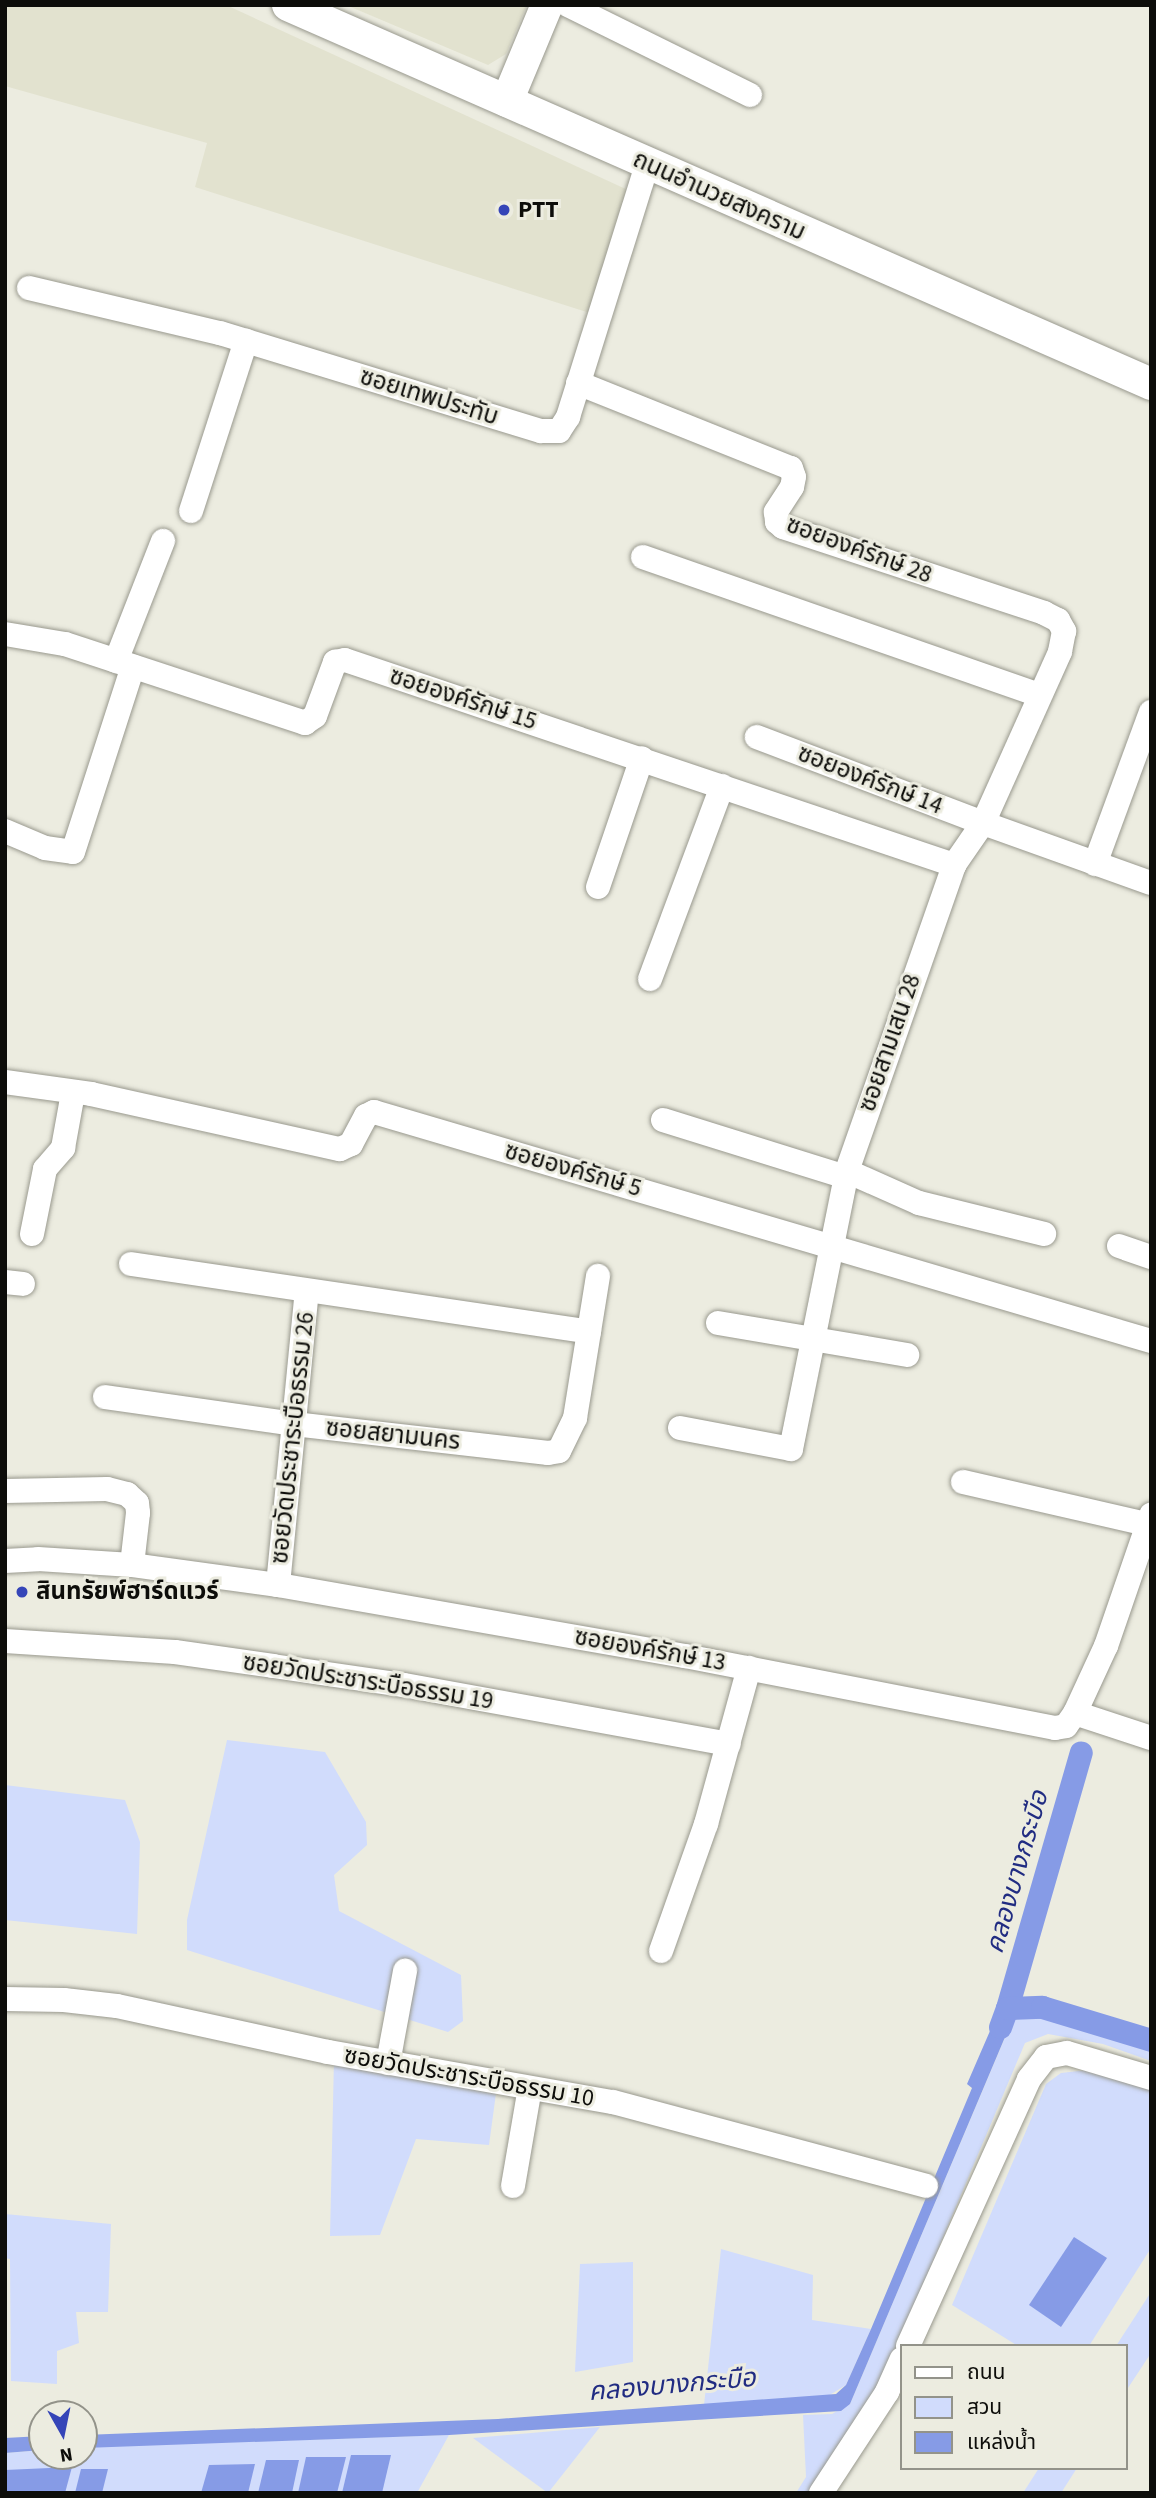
<!DOCTYPE html>
<meta charset="utf-8">
<style>
body{margin:0}
#map{position:relative;width:1156px;height:2498px;overflow:hidden;background:#ecece0;font-family:"Source Sans 3","Noto Sans Thai",sans-serif}
div>[style]{position:absolute}
.built>*{inset:0;background:#e2e2cf}
.green>*{inset:0;background:#d1dcfc}
.water>*{inset:0;background:#869be6}
.canal>*{height:23px;margin:-11.5px;padding:0 11.5px;transform-origin:11.5px;border-radius:11.5px;background:#869be6}
.roads{filter:drop-shadow(0 0 2px #99998e) drop-shadow(0 0 2px #99998e)}
.minor>*{height:24px;margin:-12px;padding:0 12px;transform-origin:12px;border-radius:12px;background:#fff}
.tertiary>*{height:32px;margin:-16px;padding:0 16px;transform-origin:16px;border-radius:16px;background:#fff}
.dots>*{width:19px;height:19px;translate:-50% -50%;box-sizing:border-box;border:4px solid #ecece0;border-radius:50%}
span{translate:-50% -50%;white-space:nowrap;text-align:center;line-height:1.15;-webkit-text-stroke:6px #ecece0;paint-order:stroke}
.street-label{font-size:24px;color:#0d0d0a}
.poi-label{font-size:24px;color:#0d0d0a;font-weight:700}
.left{translate:0 -50%;text-align:left}
.water-label{font-size:26px;color:#212c82;font-style:italic}
.frame{position:absolute;inset:0;border:7px solid #0d0d0a;pointer-events:none}
.legend{position:absolute;left:900px;top:2344px;width:228px;height:126px;box-sizing:border-box;background:#ecece0;border:2px solid #93938a;margin:0;padding:9px 12px;list-style:none;font-size:21px;color:#0d0d0a}
.legend li{display:flex;align-items:center;gap:14px;height:35px}
.legend b{width:35px;border:2px solid #93938a}
.north{position:absolute;left:28px;top:2400px;width:70px;height:70px;box-sizing:border-box;background:#ecece0;border:2px solid #93938a;border-radius:50%;rotate:171deg;font-size:19px;font-weight:700;line-height:28px;text-align:center;color:#0d0d0a}
.north::after{content:'';display:block;margin:auto;width:24px;height:32px;background:#3545b8;clip-path:polygon(50% 0,100% 100%,50% 72%,0 100%)}
</style>
<div id="map">
<div class="built">
<div style="clip-path:polygon(5px 5px,226px 5px,643px 197px,596px 315px,195px 187px,207px 143px,5px 86px)"></div>
<div style="clip-path:polygon(346px 5px,527px 5px,506px 54px,488px 65px)"></div>
</div>
<div class="green">
<div style="clip-path:polygon(227px 1740px,325px 1752px,366px 1822px,367px 1845px,334px 1875px,339px 1911px,461px 1975px,463px 2021px,448px 2032px,187px 1950px,187px 1920px)"></div>
<div style="clip-path:polygon(5px 1785px,125px 1800px,140px 1842px,137px 1934px,5px 1920px)"></div>
<div style="clip-path:polygon(1039px 2011px,1151px 2045px,1151px 2061px,1103px 2044px,1048px 2034px,1025px 2043px,886px 2373px,809px 2493px,796px 2493px,806px 2477px,803px 2415px,832px 2414px,850px 2404px,1015px 2014px)"></div>
<div style="clip-path:polygon(334px 2059px,497px 2086px,489px 2145px,416px 2139px,380px 2235px,330px 2236px)"></div>
<div style="clip-path:polygon(1087px 2070px,1151px 2088px,1151px 2248px,1089px 2346px,1018px 2346px,952px 2305px,1046px 2084px,1061px 2073px)"></div>
<div style="clip-path:polygon(5px 2214px,111px 2224px,108px 2312px,76px 2312px,79px 2343px,57px 2351px,57px 2384px,11px 2381px,10px 2259px,5px 2258px)"></div>
<div style="clip-path:polygon(721px 2249px,813px 2275px,812px 2320px,871px 2329px,846px 2385px,828px 2396px,704px 2405px)"></div>
<div style="clip-path:polygon(633px 2262px,633px 2362px,575px 2372px,580px 2264px)"></div>
<div style="clip-path:polygon(1151px 2292px,1151px 2353px,1126px 2391px,1126px 2346px,1116px 2346px)"></div>
<div style="clip-path:polygon(600px 2427px,548px 2493px,473px 2438px)"></div>
<div style="clip-path:polygon(449px 2435px,417px 2493px,5px 2493px,5px 2453px,42px 2450px,42px 2456px,84px 2456px,84px 2448px,115px 2446px)"></div>
<div style="clip-path:polygon(1039px 2468px,1077px 2468px,1061px 2493px,1023px 2493px)"></div>
</div>
<div class="water">
<div style="clip-path:polygon(1006px 1994px,1019px 2004px,850px 2404px,841px 2411px,449px 2435px,84px 2448px,84px 2435px,498px 2419px,836px 2394px,846px 2385px,871px 2329px,972px 2088px,967px 2084px)"></div>
<div style="clip-path:polygon(1074px 2237px,1107px 2258px,1061px 2327px,1029px 2305px)"></div>
<div style="clip-path:polygon(42px 2436px,42px 2450px,5px 2453px,5px 2438px)"></div>
<div style="clip-path:polygon(351px 2455px,391px 2455px,382px 2493px,342px 2493px)"></div>
<div style="clip-path:polygon(306px 2457px,346px 2457px,337px 2493px,298px 2493px)"></div>
<div style="clip-path:polygon(266px 2460px,299px 2460px,292px 2493px,258px 2493px)"></div>
<div style="clip-path:polygon(255px 2464px,248px 2493px,201px 2493px,209px 2465px)"></div>
<div style="clip-path:polygon(72px 2467px,65px 2493px,5px 2493px,5px 2470px)"></div>
<div style="clip-path:polygon(81px 2469px,108px 2469px,102px 2493px,75px 2493px)"></div>
</div>
<div class="canal">
<div style="left:1007px;top:2008px;width:266px;rotate:-73.9deg"></div>
<div style="left:1000px;top:2027px;width:20px;rotate:-70deg"></div>
<div style="left:1007px;top:2008px;width:35px;rotate:-2deg"></div>
<div style="left:1042px;top:2007px;width:114px;rotate:16.8deg"></div>
</div>
<div class="roads">
<div class="minor">
<div style="left:568px;top:5px;width:203px;rotate:26.3deg"></div>
<div style="left:29px;top:288px;width:196px;rotate:13.3deg"></div>
<div style="left:220px;top:333px;width:336px;rotate:17deg"></div>
<div style="left:541px;top:431px;width:18px"></div>
<div style="left:559px;top:431px;width:17px;rotate:-57deg"></div>
<div style="left:568px;top:417px;width:264px;rotate:-72.6deg"></div>
<div style="left:578px;top:383px;width:229px;rotate:21.8deg"></div>
<div style="left:791px;top:468px;width:9px;rotate:72deg"></div>
<div style="left:794px;top:477px;width:10px;rotate:101deg"></div>
<div style="left:792px;top:487px;width:30px;rotate:123deg"></div>
<div style="left:776px;top:512px;width:10px;rotate:84deg"></div>
<div style="left:777px;top:522px;width:8px;rotate:40deg"></div>
<div style="left:783px;top:527px;width:275px;rotate:18.2deg"></div>
<div style="left:1044px;top:613px;width:16px;rotate:27deg"></div>
<div style="left:1058px;top:620px;width:13px;rotate:61deg"></div>
<div style="left:1064px;top:631px;width:21px;rotate:101deg"></div>
<div style="left:1060px;top:652px;width:188px;rotate:114.2deg"></div>
<div style="left:983px;top:823px;width:242px;rotate:-159.2deg"></div>
<div style="left:191px;top:511px;width:179px;rotate:-72.1deg"></div>
<div style="left:643px;top:557px;width:420px;rotate:19.2deg"></div>
<div style="left:5px;top:634px;width:61px;rotate:9.5deg"></div>
<div style="left:65px;top:644px;width:253px;rotate:18.2deg"></div>
<div style="left:305px;top:723px;width:12px;rotate:-35deg"></div>
<div style="left:315px;top:716px;width:58px;rotate:-69.7deg"></div>
<div style="left:335px;top:662px;width:10px;rotate:-11deg"></div>
<div style="left:345px;top:660px;width:643px;rotate:18.6deg"></div>
<div style="left:116px;top:661px;width:129px;rotate:-68.6deg"></div>
<div style="left:5px;top:831px;width:43px;rotate:23deg"></div>
<div style="left:45px;top:848px;width:28px;rotate:8deg"></div>
<div style="left:73px;top:852px;width:195px;rotate:-72.1deg"></div>
<div style="left:1095px;top:864px;width:162px;rotate:-69.8deg"></div>
<div style="left:598px;top:887px;width:136px;rotate:-71.2deg"></div>
<div style="left:650px;top:979px;width:206px;rotate:-69.5deg"></div>
<div style="left:5px;top:1082px;width:87px;rotate:7.9deg"></div>
<div style="left:91px;top:1094px;width:255px;rotate:12.5deg"></div>
<div style="left:340px;top:1149px;width:12px;rotate:-24deg"></div>
<div style="left:351px;top:1144px;width:32px;rotate:-62deg"></div>
<div style="left:366px;top:1116px;width:9px;rotate:-27deg"></div>
<div style="left:374px;top:1112px;width:810px;rotate:16.42deg"></div>
<div style="left:663px;top:1120px;width:192px;rotate:17.3deg"></div>
<div style="left:847px;top:1171px;width:79px;rotate:24deg"></div>
<div style="left:919px;top:1203px;width:129px;rotate:13.9deg"></div>
<div style="left:32px;top:1234px;width:66px;rotate:-78.7deg"></div>
<div style="left:45px;top:1169px;width:28px;rotate:-49deg"></div>
<div style="left:63px;top:1148px;width:56px;rotate:-79.7deg"></div>
<div style="left:1119px;top:1246px;width:34px;rotate:19deg"></div>
<div style="left:131px;top:1264px;width:463px;rotate:8.4deg"></div>
<div style="left:5px;top:1282px;width:18px;rotate:6deg"></div>
<div style="left:718px;top:1323px;width:192px;rotate:9.6deg"></div>
<div style="left:105px;top:1397px;width:191px;rotate:8.1deg"></div>
<div style="left:294px;top:1424px;width:256px;rotate:6.5deg"></div>
<div style="left:548px;top:1453px;width:11px;rotate:-10deg"></div>
<div style="left:559px;top:1451px;width:37px;rotate:-64deg"></div>
<div style="left:575px;top:1418px;width:144px;rotate:-80.8deg"></div>
<div style="left:680px;top:1428px;width:113px;rotate:10.7deg"></div>
<div style="left:791px;top:1449px;width:284px;rotate:-78.6deg"></div>
<div style="left:847px;top:1171px;width:324px;rotate:-70.7deg"></div>
<div style="left:954px;top:865px;width:51px;rotate:-55.4deg"></div>
<div style="left:983px;top:823px;width:178px;rotate:19.7deg"></div>
<div style="left:963px;top:1482px;width:189px;rotate:12.9deg"></div>
<div style="left:5px;top:1491px;width:102px;rotate:-1.1deg"></div>
<div style="left:107px;top:1489px;width:21px;rotate:14deg"></div>
<div style="left:127px;top:1494px;width:13px;rotate:42deg"></div>
<div style="left:137px;top:1503px;width:10px;rotate:84deg"></div>
<div style="left:138px;top:1513px;width:52px;rotate:96.6deg"></div>
<div style="left:5px;top:1561px;width:33px;rotate:-3deg"></div>
<div style="left:38px;top:1559px;width:94px;rotate:3.7deg"></div>
<div style="left:132px;top:1565px;width:147px;rotate:7.8deg"></div>
<div style="left:278px;top:1585px;width:413px;rotate:9.9deg"></div>
<div style="left:685px;top:1656px;width:377px;rotate:11deg"></div>
<div style="left:1055px;top:1728px;width:11px;rotate:-10deg"></div>
<div style="left:1066px;top:1726px;width:16px;rotate:-55deg"></div>
<div style="left:1075px;top:1713px;width:74px;rotate:-65.2deg"></div>
<div style="left:1106px;top:1646px;width:139px;rotate:-71deg"></div>
<div style="left:278px;top:1585px;width:295px;rotate:-84.4deg"></div>
<div style="left:5px;top:1641px;width:170px;rotate:3.7deg"></div>
<div style="left:175px;top:1652px;width:99px;rotate:8.1deg"></div>
<div style="left:273px;top:1666px;width:132px;rotate:8.3deg"></div>
<div style="left:404px;top:1685px;width:330px;rotate:10.3deg"></div>
<div style="left:1075px;top:1713px;width:80px;rotate:18.2deg"></div>
<div style="left:661px;top:1951px;width:135px;rotate:-70.5deg"></div>
<div style="left:706px;top:1824px;width:162px;rotate:-74.6deg"></div>
<div style="left:5px;top:1999px;width:59px;rotate:1deg"></div>
<div style="left:64px;top:2000px;width:53px;rotate:6.5deg"></div>
<div style="left:117px;top:2006px;width:216px;rotate:12.3deg"></div>
<div style="left:328px;top:2052px;width:289px;rotate:10deg"></div>
<div style="left:613px;top:2102px;width:324px;rotate:15deg"></div>
<div style="left:388px;top:2063px;width:94px;rotate:-79.5deg"></div>
<div style="left:513px;top:2186px;width:99px;rotate:-80.2deg"></div>
<div style="left:908px;top:2346px;width:293px;rotate:-65.6deg"></div>
<div style="left:1029px;top:2079px;width:28px;rotate:-52deg"></div>
<div style="left:1046px;top:2057px;width:21px;rotate:-11deg"></div>
<div style="left:1067px;top:2053px;width:88px;rotate:16.6deg"></div>
<div style="left:821px;top:2493px;width:121px;rotate:-56.8deg"></div>
<div style="left:887px;top:2392px;width:36px;rotate:-66deg"></div>
</div>
<div class="tertiary">
<div style="left:288px;top:5px;width:943px;rotate:23.71deg"></div>
<div style="left:507px;top:101px;width:104px;rotate:-67.4deg"></div>
</div>
</div>
<div class="dots">
<div style="left:504px;top:210px;background:#3545b8"></div>
<div style="left:22px;top:1592px;background:#3545b8"></div>
</div>
<div class="street-label">
<span style="left:719px;top:196px;rotate:24deg">ถนนอำนวยสงคราม</span>
<span style="left:429px;top:397px;rotate:17deg">ซอยเทพประทับ</span>
<span style="left:859px;top:550px;rotate:20deg">ซอยองค์รักษ์ 28</span>
<span style="left:463px;top:699px;rotate:18deg">ซอยองค์รักษ์ 15</span>
<span style="left:870px;top:780px;rotate:21deg">ซอยองค์รักษ์ 14</span>
<span style="left:890px;top:1043px;rotate:-71deg">ซอยสามเสน 28</span>
<span style="left:573px;top:1170px;rotate:16deg">ซอยองค์รักษ์ 5</span>
<span style="left:393px;top:1435px;rotate:6deg">ซอยสยามนคร</span>
<span style="left:293px;top:1438px;rotate:-84deg">ซอยวัดประชาระบือธรรม 26</span>
<span style="left:650px;top:1650px;rotate:10deg">ซอยองค์รักษ์ 13</span>
<span style="left:368px;top:1682px;rotate:9deg">ซอยวัดประชาระบือธรรม 19</span>
<span style="left:469px;top:2077px;rotate:10deg">ซอยวัดประชาระบือธรรม 10</span>
</div>
<div class="poi-label">
<span class="left" style="left:518px;top:210px">PTT</span>
<span class="left" style="left:36px;top:1592px">สินทรัยพ์ฮาร์ดแวร์</span>
</div>
<div class="water-label">
<span style="left:1017px;top:1872px;rotate:-74deg">คลองบางกระบือ</span>
<span style="left:672px;top:2385px;rotate:-5deg">คลองบางกระบือ</span>
</div>
<div class="frame"></div>
<ul class="legend">
<li><b style="height:9px;background:#fff"></b>ถนน</li>
<li><b style="height:19px;background:#d1dcfc"></b>สวน</li>
<li><b style="height:19px;background:#869be6"></b>แหล่งน้ำ</li>
</ul>
<div class="north">N</div>
</div>
